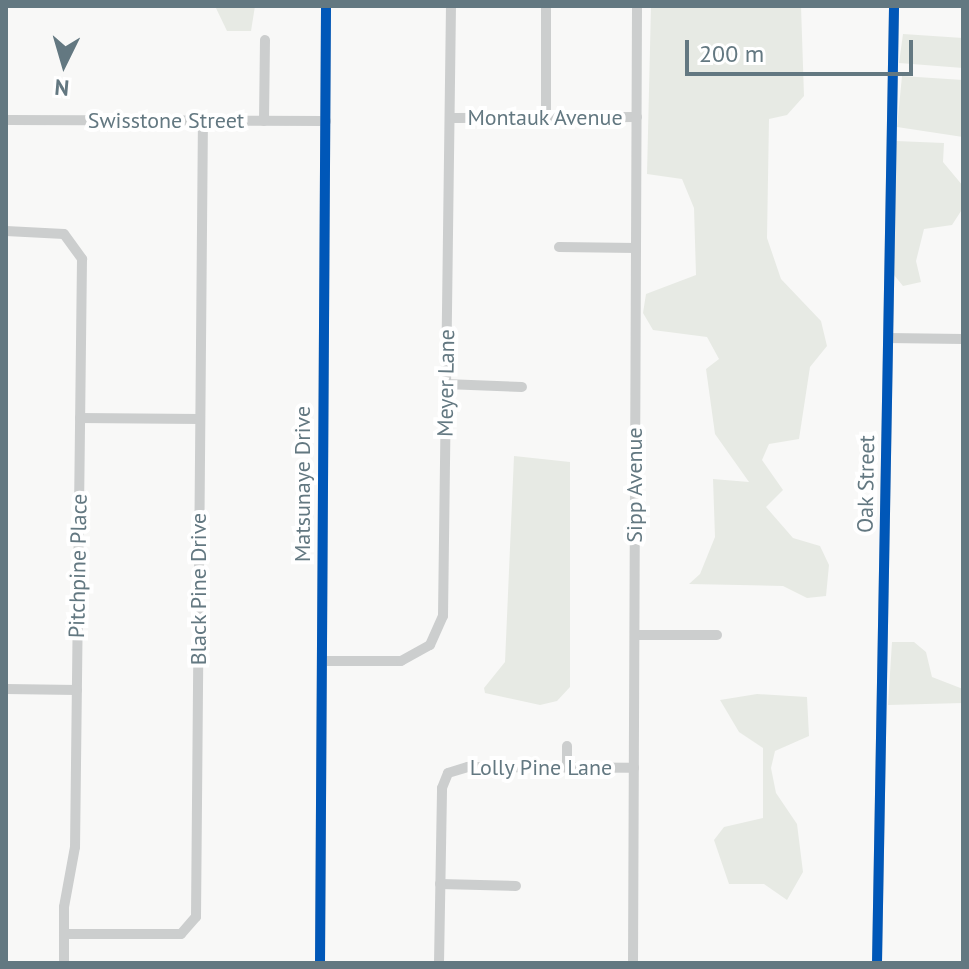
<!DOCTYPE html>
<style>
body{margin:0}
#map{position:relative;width:969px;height:969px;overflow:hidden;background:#f8f8f7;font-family:"PT Sans",sans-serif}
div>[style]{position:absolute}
.green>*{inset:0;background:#e7eae4}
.minor>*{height:10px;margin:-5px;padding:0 5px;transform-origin:5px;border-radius:5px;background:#cccece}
.cycleway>*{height:10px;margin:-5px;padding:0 5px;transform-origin:5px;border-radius:5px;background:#0057b8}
span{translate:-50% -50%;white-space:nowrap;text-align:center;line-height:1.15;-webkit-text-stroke:8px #fff;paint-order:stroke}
.street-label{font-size:22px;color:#637881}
.frame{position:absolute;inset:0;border:8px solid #637881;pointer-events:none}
.north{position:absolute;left:24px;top:24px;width:80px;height:80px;-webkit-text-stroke:6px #fff;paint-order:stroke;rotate:185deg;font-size:22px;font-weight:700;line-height:32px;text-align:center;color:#637881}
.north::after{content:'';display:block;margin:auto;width:28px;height:36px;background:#637881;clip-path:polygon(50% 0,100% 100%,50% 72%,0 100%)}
.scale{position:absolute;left:685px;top:40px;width:228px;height:36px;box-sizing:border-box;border:4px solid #637881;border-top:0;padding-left:10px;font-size:24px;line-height:28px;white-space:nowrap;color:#637881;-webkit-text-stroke:6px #fff;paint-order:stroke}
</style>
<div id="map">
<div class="green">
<div style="clip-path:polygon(215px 6px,255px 6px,251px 31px,227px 31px)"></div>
<div style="clip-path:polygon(651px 6px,801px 6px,804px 96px,787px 115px,769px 119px,767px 238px,781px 279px,821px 321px,827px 346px,810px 367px,799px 439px,769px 444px,762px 460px,783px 490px,766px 507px,793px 538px,820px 546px,829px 565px,826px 596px,807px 598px,783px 586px,689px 584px,700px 574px,715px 537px,713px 479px,749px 482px,715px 434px,706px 369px,719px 359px,707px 337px,653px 330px,643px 313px,646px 294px,696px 275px,694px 208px,682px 179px,647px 174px)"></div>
<div style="clip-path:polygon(903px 34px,963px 38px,963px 68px,899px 63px)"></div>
<div style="clip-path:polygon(902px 76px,963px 80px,963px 137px,897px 127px)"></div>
<div style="clip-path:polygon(896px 141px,944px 143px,943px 162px,963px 186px,963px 208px,952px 225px,924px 229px,916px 261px,921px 282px,903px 286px,894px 275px)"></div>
<div style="clip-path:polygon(514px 456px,570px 462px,570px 687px,557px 701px,540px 705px,485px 693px,484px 688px,505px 662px)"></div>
<div style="clip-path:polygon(892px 642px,914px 642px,926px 652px,932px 677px,963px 689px,963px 703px,888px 705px)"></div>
<div style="clip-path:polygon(757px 694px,807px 697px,809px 736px,775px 751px,771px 768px,776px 793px,797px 824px,803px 872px,787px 900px,764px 884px,729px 884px,714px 840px,724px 827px,763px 818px,763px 748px,739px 732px,720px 700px)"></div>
</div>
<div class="minor">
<div style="left:546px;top:117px;width:111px;rotate:-90deg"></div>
<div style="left:453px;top:118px;width:184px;rotate:-0.3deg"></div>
<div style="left:6px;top:120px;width:320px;rotate:0.2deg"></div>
<div style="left:264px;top:121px;width:81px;rotate:-89.3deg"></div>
<div style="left:6px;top:231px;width:58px;rotate:3deg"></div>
<div style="left:64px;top:234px;width:31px;rotate:54deg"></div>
<div style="left:82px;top:259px;width:588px;rotate:90.68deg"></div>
<div style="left:75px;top:847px;width:61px;rotate:100.4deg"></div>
<div style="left:64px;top:907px;width:56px;rotate:90deg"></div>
<div style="left:559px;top:247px;width:77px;rotate:0.7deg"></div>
<div style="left:888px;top:338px;width:75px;rotate:0.8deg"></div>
<div style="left:445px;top:384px;width:77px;rotate:2.2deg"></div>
<div style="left:80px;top:418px;width:120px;rotate:0.5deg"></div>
<div style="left:635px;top:635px;width:82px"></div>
<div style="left:322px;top:661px;width:79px"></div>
<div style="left:401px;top:661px;width:33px;rotate:-29deg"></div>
<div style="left:430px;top:645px;width:32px;rotate:-66deg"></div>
<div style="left:443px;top:616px;width:610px;rotate:-89.25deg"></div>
<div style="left:6px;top:689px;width:71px;rotate:0.8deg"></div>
<div style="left:567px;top:746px;width:22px;rotate:90deg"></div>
<div style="left:440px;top:884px;width:76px;rotate:1.5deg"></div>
<div style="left:64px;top:934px;width:117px"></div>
<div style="left:181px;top:934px;width:23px;rotate:-49deg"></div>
<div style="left:196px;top:917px;width:796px;rotate:-89.5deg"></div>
<div style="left:320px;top:963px;width:957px;rotate:-89.64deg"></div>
<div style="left:439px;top:963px;width:175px;rotate:-89deg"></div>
<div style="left:442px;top:788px;width:16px;rotate:-68deg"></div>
<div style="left:448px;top:773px;width:21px;rotate:-17deg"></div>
<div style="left:468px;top:767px;width:166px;rotate:0.3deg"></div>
<div style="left:633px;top:963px;width:957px;rotate:-89.76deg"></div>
<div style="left:877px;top:963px;width:957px;rotate:-88.98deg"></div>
</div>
<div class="cycleway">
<div style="left:320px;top:963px;width:957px;rotate:-89.64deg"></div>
<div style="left:877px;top:963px;width:957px;rotate:-88.98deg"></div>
</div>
<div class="street-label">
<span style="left:545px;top:118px">Montauk Avenue</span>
<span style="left:166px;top:121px">Swisstone Street</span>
<span style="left:446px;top:383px;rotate:-89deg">Meyer Lane</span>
<span style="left:303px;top:484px;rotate:-90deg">Matsunaye Drive</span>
<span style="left:866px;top:484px;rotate:-89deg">Oak Street</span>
<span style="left:635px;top:485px;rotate:-90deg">Sipp Avenue</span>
<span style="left:78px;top:566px;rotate:-89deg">Pitchpine Place</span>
<span style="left:199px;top:589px;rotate:-90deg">Black Pine Drive</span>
<span style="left:541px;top:768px">Lolly Pine Lane</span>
</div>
<div class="frame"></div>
<div class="north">N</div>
<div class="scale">200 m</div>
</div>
